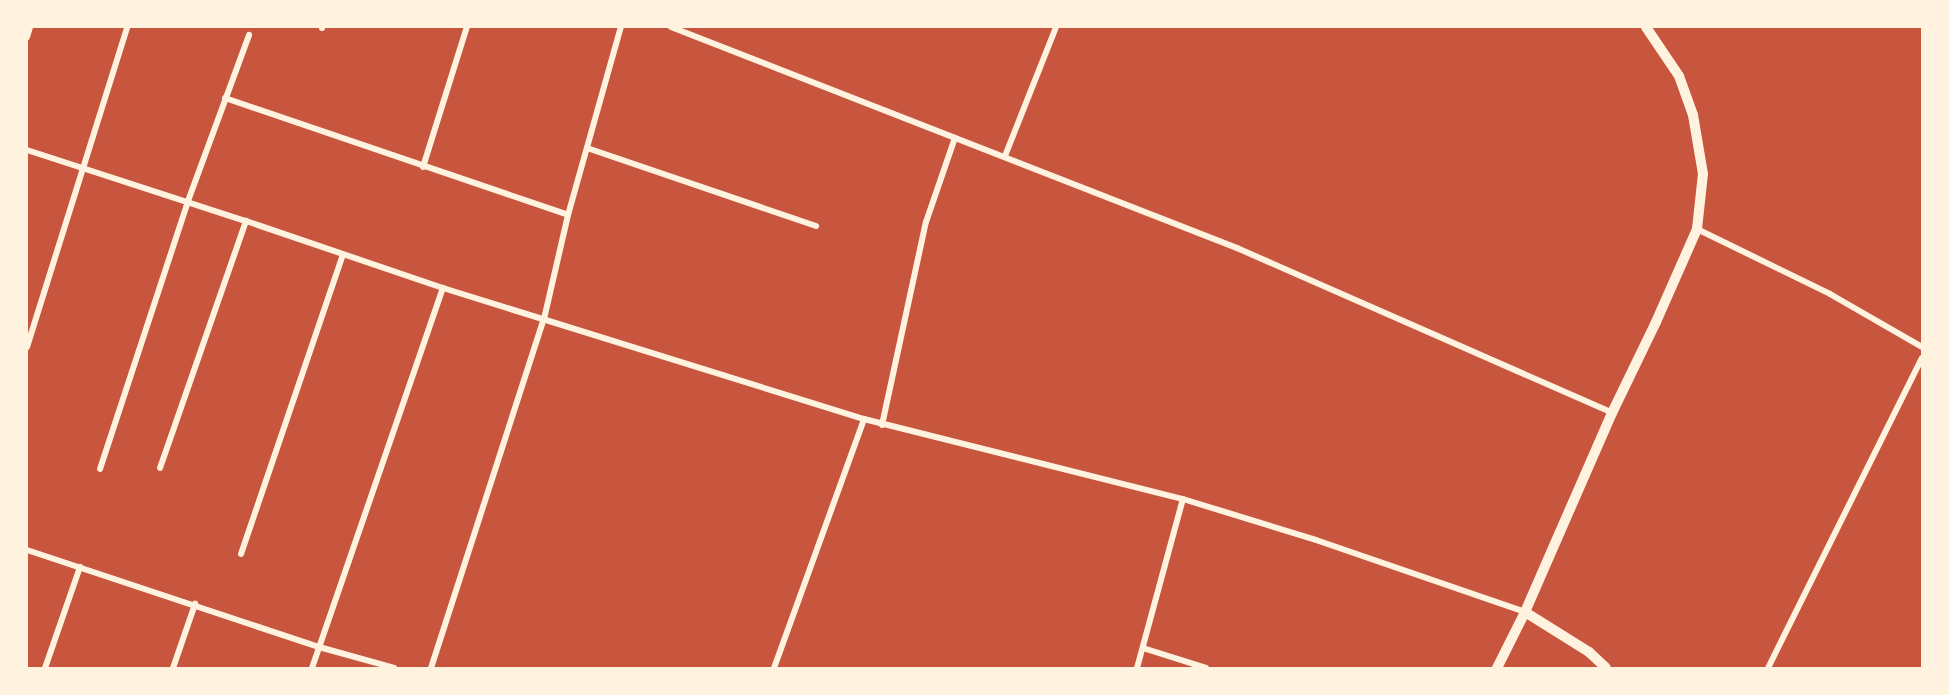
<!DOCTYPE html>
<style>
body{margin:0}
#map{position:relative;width:1949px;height:695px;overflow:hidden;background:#c8553d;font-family:"DM Sans",sans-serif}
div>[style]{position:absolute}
.minor>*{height:6px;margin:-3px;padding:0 3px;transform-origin:3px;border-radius:3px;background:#fff3e0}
.tertiary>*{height:10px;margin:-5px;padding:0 5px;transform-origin:5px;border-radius:5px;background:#fff3e0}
span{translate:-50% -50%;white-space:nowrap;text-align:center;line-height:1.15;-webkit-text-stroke:6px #fff3e0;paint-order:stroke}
.frame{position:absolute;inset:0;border:28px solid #fff3e0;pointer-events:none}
</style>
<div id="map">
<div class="minor">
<div style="left:671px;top:27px;width:608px;rotate:21.33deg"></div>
<div style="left:1237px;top:248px;width:410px;rotate:23.7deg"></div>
<div style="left:322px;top:28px;width:1px;rotate:-90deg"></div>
<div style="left:27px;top:37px;width:10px;rotate:-73deg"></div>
<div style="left:225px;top:98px;width:362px;rotate:18.8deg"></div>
<div style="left:587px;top:148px;width:242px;rotate:18.8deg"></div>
<div style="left:27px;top:150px;width:230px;rotate:18deg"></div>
<div style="left:246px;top:221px;width:208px;rotate:18.8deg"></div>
<div style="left:443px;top:288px;width:441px;rotate:17.3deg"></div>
<div style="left:864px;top:419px;width:329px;rotate:14.1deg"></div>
<div style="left:1183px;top:499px;width:139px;rotate:17.1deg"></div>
<div style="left:1316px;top:540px;width:221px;rotate:19deg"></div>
<div style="left:1005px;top:156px;width:139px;rotate:-68.4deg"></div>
<div style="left:423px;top:167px;width:147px;rotate:-72.6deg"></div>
<div style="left:1697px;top:229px;width:148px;rotate:26deg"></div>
<div style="left:1830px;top:294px;width:106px;rotate:29.9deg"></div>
<div style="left:27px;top:347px;width:335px;rotate:-72.6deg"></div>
<div style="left:882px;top:425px;width:208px;rotate:-77.8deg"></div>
<div style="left:926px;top:222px;width:89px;rotate:-71deg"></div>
<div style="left:160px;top:468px;width:262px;rotate:-70.8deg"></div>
<div style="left:100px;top:469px;width:282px;rotate:-71.8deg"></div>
<div style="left:188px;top:201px;width:177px;rotate:-69.8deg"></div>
<div style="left:27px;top:550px;width:308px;rotate:18.4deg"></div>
<div style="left:319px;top:647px;width:78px;rotate:15.6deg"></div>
<div style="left:241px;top:554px;width:316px;rotate:-71.2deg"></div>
<div style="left:1143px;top:648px;width:66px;rotate:17.6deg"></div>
<div style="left:45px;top:668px;width:107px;rotate:-70.9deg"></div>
<div style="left:173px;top:668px;width:68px;rotate:-71deg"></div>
<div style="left:312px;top:668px;width:402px;rotate:-71deg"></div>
<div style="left:431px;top:668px;width:367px;rotate:-72.1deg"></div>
<div style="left:544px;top:319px;width:107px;rotate:-77deg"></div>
<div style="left:568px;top:215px;width:195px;rotate:-74.3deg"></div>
<div style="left:774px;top:668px;width:265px;rotate:-70.1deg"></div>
<div style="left:1137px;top:668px;width:175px;rotate:-74.8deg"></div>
<div style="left:1768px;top:668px;width:346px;rotate:-63.6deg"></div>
</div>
<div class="tertiary">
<div style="left:1525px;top:612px;width:75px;rotate:32deg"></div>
<div style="left:1589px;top:652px;width:23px;rotate:43deg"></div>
<div style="left:1497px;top:668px;width:63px;rotate:-63.4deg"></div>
<div style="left:1525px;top:612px;width:217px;rotate:-66.4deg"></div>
<div style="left:1612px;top:413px;width:101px;rotate:-64.2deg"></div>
<div style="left:1656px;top:322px;width:102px;rotate:-66.2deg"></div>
<div style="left:1697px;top:229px;width:55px;rotate:-83.8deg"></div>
<div style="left:1703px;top:174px;width:60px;rotate:-99.6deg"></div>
<div style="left:1693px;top:115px;width:41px;rotate:-109.7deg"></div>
<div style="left:1679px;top:76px;width:59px;rotate:-124deg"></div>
</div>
<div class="frame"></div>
</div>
